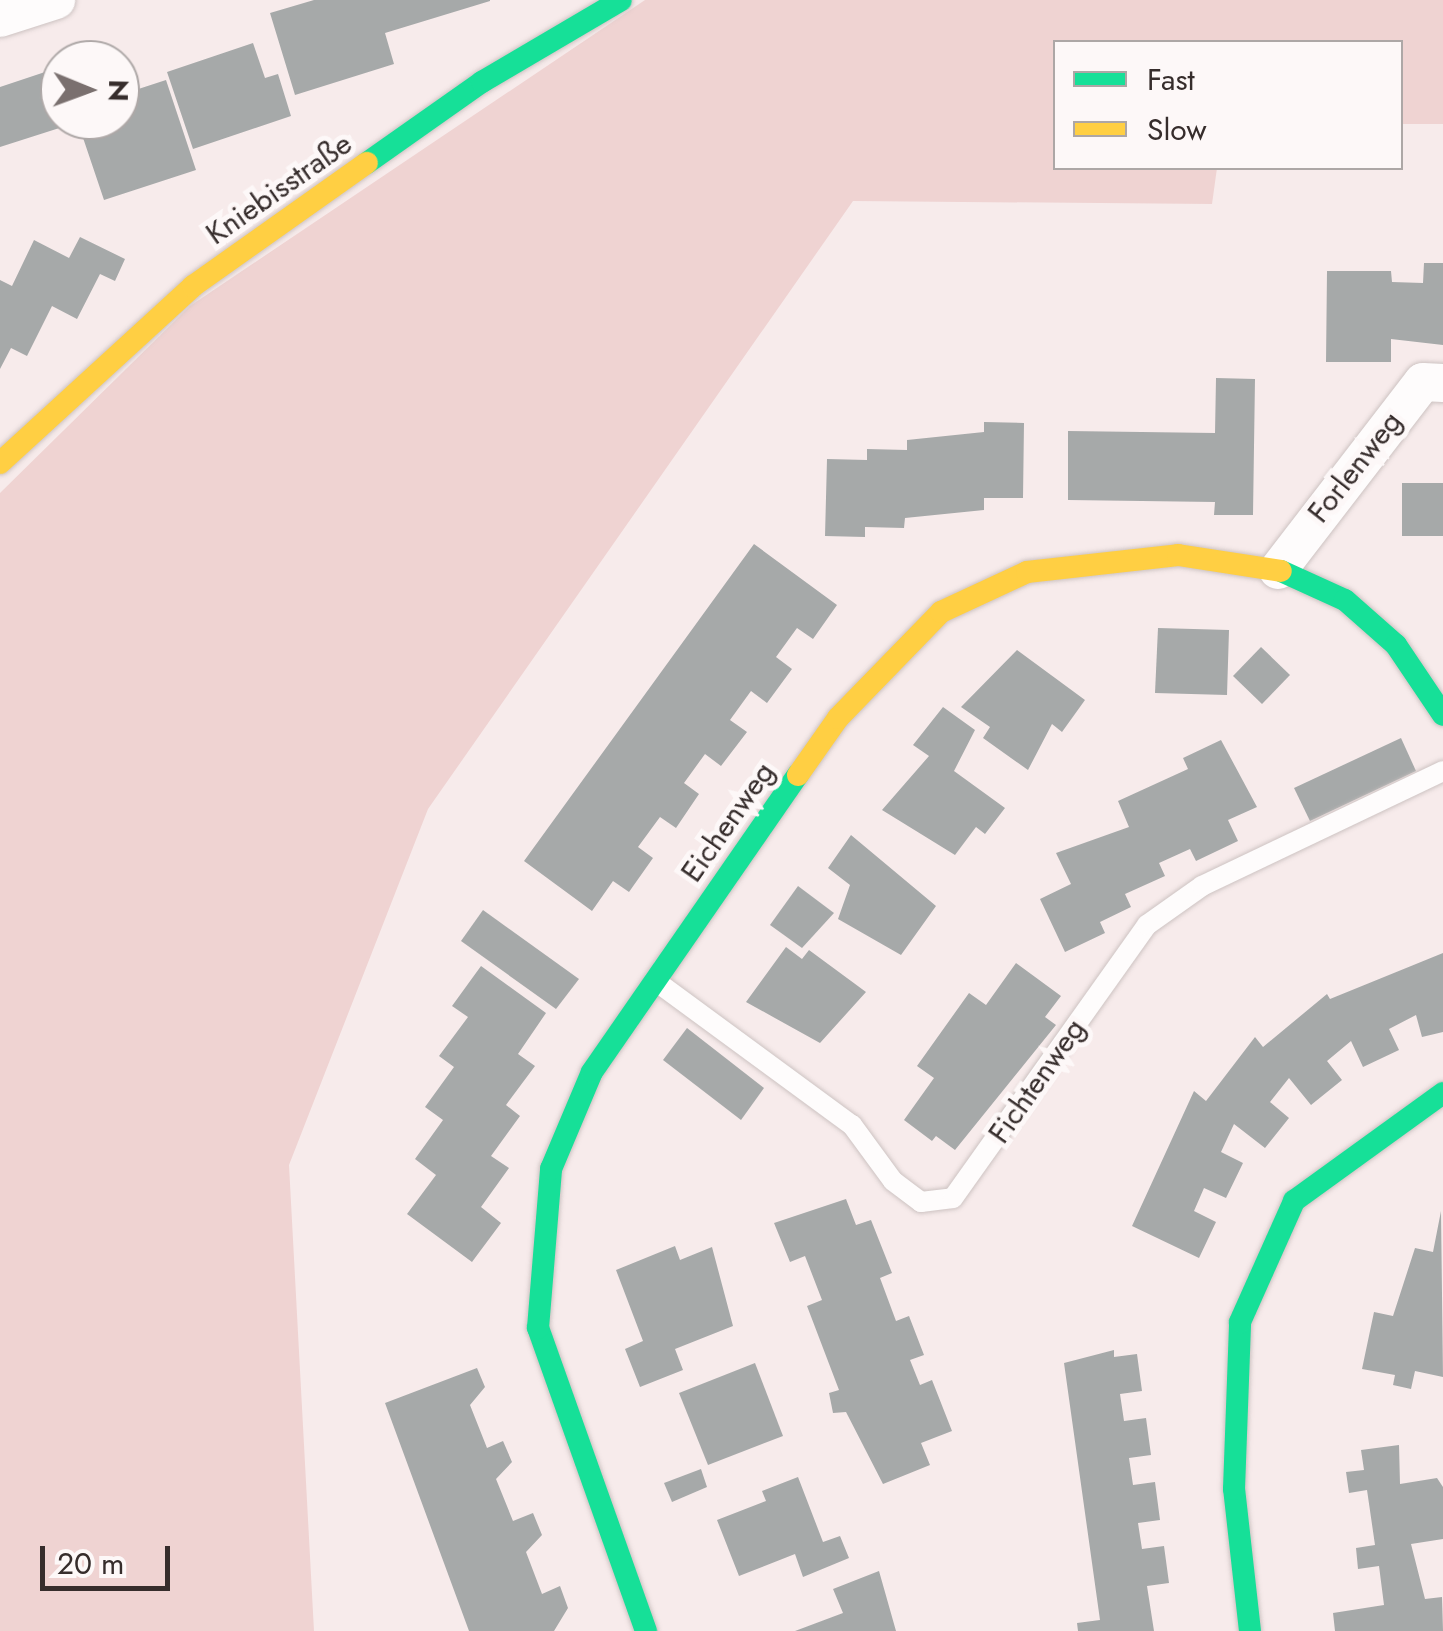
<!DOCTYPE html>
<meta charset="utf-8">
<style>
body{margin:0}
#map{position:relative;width:1443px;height:1631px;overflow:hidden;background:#f7ebeb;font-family:Jost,sans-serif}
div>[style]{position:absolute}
.green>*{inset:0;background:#efd3d2}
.building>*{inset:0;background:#a6a9a9}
.roads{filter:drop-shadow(0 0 2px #cdc3c2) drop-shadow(0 0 2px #cdc3c2)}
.lane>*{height:20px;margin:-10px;padding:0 10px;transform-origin:10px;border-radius:10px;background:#fefcfc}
.street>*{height:38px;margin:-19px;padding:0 19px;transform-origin:19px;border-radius:19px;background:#fefcfc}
.fast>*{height:22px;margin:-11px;padding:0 11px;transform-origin:11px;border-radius:11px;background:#16e098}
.slow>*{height:22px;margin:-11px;padding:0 11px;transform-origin:11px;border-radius:11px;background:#ffcf43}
span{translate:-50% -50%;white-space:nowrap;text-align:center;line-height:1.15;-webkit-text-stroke:10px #fdf8f8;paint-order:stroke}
.street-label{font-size:30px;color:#362d2c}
.legend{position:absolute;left:1053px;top:40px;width:350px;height:130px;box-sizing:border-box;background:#fdf8f8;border:2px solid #ada7a6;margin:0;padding:12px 18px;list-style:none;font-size:30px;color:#362d2c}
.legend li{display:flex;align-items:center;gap:20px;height:50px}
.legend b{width:50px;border:2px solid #ada7a6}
.north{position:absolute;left:40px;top:40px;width:100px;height:100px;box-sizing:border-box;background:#fdf8f8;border:2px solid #ada7a6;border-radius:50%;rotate:91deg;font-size:28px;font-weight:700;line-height:40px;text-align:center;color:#362d2c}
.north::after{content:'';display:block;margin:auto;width:35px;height:45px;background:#7a706f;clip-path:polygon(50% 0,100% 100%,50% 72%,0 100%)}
.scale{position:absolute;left:40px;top:1546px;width:130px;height:45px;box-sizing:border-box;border:5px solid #362d2c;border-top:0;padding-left:12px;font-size:30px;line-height:35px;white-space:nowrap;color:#362d2c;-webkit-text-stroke:8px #fdf8f8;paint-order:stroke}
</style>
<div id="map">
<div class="green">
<div style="clip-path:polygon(645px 0,1443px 0,1443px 124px,1401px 124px,1400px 42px,1056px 42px,1056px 168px,1217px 168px,1212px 204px,853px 201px,428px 809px,289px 1165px,314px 1631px,0 1631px,0 493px,190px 306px)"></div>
</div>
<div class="building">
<div style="clip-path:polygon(314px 0,490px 0,490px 1px,385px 33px,394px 64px,295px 95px,270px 13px)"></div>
<div style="clip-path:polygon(253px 43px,265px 78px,278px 74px,291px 116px,193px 149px,167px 72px)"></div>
<div style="clip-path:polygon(57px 68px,60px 120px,75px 123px,0 147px,0 87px)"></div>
<div style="clip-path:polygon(166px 80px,196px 170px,104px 200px,77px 120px,120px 120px,120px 95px)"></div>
<div style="clip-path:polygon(80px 237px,125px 259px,115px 281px,100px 274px,77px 319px,52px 306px,27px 356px,11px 348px,0 369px,0 280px,12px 286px,34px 240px,69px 258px)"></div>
<div style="clip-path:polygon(1424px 263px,1443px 263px,1443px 345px,1391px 339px,1391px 362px,1326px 362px,1327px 271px,1391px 271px,1392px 282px,1423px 283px)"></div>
<div style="clip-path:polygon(1216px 378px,1255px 379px,1253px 515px,1214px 515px,1215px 502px,1068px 500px,1068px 431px,1215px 433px)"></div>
<div style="clip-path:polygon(984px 422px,1024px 423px,1023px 498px,984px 498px,984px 510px,905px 518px,904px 528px,865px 527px,865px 537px,825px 536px,827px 459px,867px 460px,867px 449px,907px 450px,907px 440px,984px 432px)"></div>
<div style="clip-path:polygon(1402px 483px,1443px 483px,1443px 536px,1402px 536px)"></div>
<div style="clip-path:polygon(754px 544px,837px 605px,813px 639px,797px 628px,776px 657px,792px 669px,767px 703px,751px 691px,730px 720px,747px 732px,721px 766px,705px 754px,684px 783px,699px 794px,676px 828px,660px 817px,638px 847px,653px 858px,629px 892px,613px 881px,592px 911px,524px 861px)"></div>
<div style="clip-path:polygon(1158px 628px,1229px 630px,1227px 695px,1155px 693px)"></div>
<div style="clip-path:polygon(1261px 647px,1290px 675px,1262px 704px,1233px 676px)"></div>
<div style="clip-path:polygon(1017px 650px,1085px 700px,1062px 732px,1052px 724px,1028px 770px,983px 738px,990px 727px,961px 707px)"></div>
<div style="clip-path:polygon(943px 707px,975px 730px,954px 771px,1005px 808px,985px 834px,976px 827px,955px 855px,882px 810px,929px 756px,913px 745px)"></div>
<div style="clip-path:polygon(1401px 738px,1416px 771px,1310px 821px,1294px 788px)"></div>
<div style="clip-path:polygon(1221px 740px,1257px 807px,1228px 820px,1238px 841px,1196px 861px,1190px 849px,1159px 863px,1165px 876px,1125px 894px,1131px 907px,1100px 922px,1105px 933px,1065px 952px,1040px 899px,1071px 884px,1056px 853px,1129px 827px,1118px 801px,1188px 769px,1183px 758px)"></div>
<div style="clip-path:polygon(851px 835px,936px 906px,901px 955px,838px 919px,850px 885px,828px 868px)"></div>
<div style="clip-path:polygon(798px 886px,834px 913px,802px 948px,770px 925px)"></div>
<div style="clip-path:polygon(483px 910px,579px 979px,556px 1009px,461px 941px)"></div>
<div style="clip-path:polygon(786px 947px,802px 959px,809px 950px,866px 992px,820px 1043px,746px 1002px)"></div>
<div style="clip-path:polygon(1443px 953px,1443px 1032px,1422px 1037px,1416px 1015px,1389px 1029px,1399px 1050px,1363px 1067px,1351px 1041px,1327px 1061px,1342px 1080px,1311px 1105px,1289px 1078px,1270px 1102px,1289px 1118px,1265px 1148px,1234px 1124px,1221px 1152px,1243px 1163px,1226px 1198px,1204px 1188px,1194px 1211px,1216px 1222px,1199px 1258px,1132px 1226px,1194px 1091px,1206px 1101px,1255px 1037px,1263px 1047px,1327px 994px,1330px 999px)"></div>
<div style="clip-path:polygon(1016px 963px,1061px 996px,1045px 1017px,1056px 1025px,955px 1150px,936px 1136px,932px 1141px,904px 1120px,934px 1078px,917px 1066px,969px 993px,986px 1005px)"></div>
<div style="clip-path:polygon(481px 966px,546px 1013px,518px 1054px,535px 1066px,506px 1105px,520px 1116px,491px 1156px,509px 1168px,481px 1207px,501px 1223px,472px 1262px,407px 1214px,436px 1175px,415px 1159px,443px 1120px,425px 1107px,454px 1067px,439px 1056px,468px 1017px,452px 1006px)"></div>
<div style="clip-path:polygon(687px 1028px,764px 1088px,741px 1120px,663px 1060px)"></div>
<div style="clip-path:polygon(846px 1199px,856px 1225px,871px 1220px,892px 1273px,880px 1278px,896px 1321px,909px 1316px,924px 1355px,910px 1360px,920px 1385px,932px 1380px,952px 1431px,921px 1443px,930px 1465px,883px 1484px,846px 1412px,833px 1413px,829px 1393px,839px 1390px,807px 1306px,822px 1300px,805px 1256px,790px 1262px,774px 1223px)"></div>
<div style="clip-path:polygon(1441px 1211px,1443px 1377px,1415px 1371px,1411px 1389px,1393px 1385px,1395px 1375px,1362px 1369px,1374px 1312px,1393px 1316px,1415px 1248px,1433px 1252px)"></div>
<div style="clip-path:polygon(675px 1246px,680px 1260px,712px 1247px,733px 1326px,675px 1349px,683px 1370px,640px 1387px,625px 1349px,643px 1341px,616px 1270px)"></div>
<div style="clip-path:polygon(1114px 1350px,1114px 1357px,1137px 1354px,1142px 1391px,1120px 1394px,1124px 1421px,1146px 1418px,1151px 1455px,1129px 1458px,1133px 1485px,1155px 1482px,1160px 1520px,1138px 1523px,1142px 1549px,1164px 1546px,1169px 1583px,1147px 1586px,1154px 1631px,1078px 1631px,1077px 1623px,1100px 1620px,1064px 1363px)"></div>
<div style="clip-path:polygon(755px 1363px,783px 1436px,708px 1465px,679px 1393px)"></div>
<div style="clip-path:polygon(477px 1368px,485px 1387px,470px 1405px,487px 1448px,503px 1441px,512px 1462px,496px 1479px,513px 1521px,533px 1513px,542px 1535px,526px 1552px,542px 1594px,560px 1586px,568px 1608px,554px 1631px,469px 1631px,385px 1403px)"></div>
<div style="clip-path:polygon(1399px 1445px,1400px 1484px,1437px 1478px,1443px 1487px,1443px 1539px,1411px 1544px,1425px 1599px,1442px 1597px,1443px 1631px,1335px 1631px,1333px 1613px,1384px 1605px,1379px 1566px,1358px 1569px,1356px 1548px,1375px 1545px,1367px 1490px,1349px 1493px,1346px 1472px,1364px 1470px,1361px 1450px)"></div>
<div style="clip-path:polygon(701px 1469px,707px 1487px,672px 1502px,664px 1483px)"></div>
<div style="clip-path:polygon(798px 1477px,823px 1542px,840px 1536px,849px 1558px,803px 1577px,795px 1554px,739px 1576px,717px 1520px,766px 1501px,762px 1491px)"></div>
<div style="clip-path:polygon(879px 1571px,896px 1631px,795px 1631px,843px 1613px,833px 1589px)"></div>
</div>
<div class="roads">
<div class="lane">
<div style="left:657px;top:982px;width:242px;rotate:36.3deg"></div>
<div style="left:852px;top:1125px;width:69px;rotate:53.8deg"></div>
<div style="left:893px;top:1181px;width:35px;rotate:37deg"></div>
<div style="left:921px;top:1202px;width:32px;rotate:-7deg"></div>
<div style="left:953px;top:1198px;width:335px;rotate:-54.6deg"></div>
<div style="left:1147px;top:925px;width:67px;rotate:-35.3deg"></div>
<div style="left:1202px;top:886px;width:267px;rotate:-25.5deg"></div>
</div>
<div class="street">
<div style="left:0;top:18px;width:59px;rotate:-17.8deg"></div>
<div style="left:1278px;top:570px;width:237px;rotate:-52.4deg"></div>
<div style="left:1423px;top:382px;width:20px;rotate:3deg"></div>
</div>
<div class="fast">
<div style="left:367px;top:163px;width:141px;rotate:-35.2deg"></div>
<div style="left:482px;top:82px;width:161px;rotate:-30.5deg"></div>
<div style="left:1281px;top:571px;width:70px;rotate:24.4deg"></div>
<div style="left:1345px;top:600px;width:68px;rotate:41.4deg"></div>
<div style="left:1396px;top:645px;width:84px;rotate:56.1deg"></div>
<div style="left:646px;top:1631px;width:322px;rotate:-109.6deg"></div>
<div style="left:538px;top:1328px;width:160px;rotate:-85.3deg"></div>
<div style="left:551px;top:1169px;width:105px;rotate:-67.1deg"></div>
<div style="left:592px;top:1072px;width:361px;rotate:-55.3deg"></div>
<div style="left:1250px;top:1631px;width:143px;rotate:-96.4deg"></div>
<div style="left:1234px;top:1489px;width:167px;rotate:-87.9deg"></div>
<div style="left:1240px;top:1322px;width:133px;rotate:-65.9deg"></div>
<div style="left:1294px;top:1201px;width:184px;rotate:-35.9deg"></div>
</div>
<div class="slow">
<div style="left:0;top:463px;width:262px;rotate:-42.5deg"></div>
<div style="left:193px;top:286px;width:213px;rotate:-35.3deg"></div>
<div style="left:798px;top:775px;width:70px;rotate:-54.9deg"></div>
<div style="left:838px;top:718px;width:148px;rotate:-45.8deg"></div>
<div style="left:941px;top:612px;width:95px;rotate:-24.9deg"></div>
<div style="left:1027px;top:572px;width:152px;rotate:-6.4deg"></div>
<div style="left:1178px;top:555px;width:104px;rotate:8.8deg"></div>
</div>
</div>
<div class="street-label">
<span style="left:279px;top:189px;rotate:-35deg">Kniebisstraße</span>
<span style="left:1355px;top:467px;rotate:-52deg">Forlenweg</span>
<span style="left:728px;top:822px;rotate:-55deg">Eichenweg</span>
<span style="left:1037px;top:1081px;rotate:-55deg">Fichtenweg</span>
</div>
<ul class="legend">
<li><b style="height:12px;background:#16e098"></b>Fast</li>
<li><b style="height:12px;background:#ffcf43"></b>Slow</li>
</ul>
<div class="north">N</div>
<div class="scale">20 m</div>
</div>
